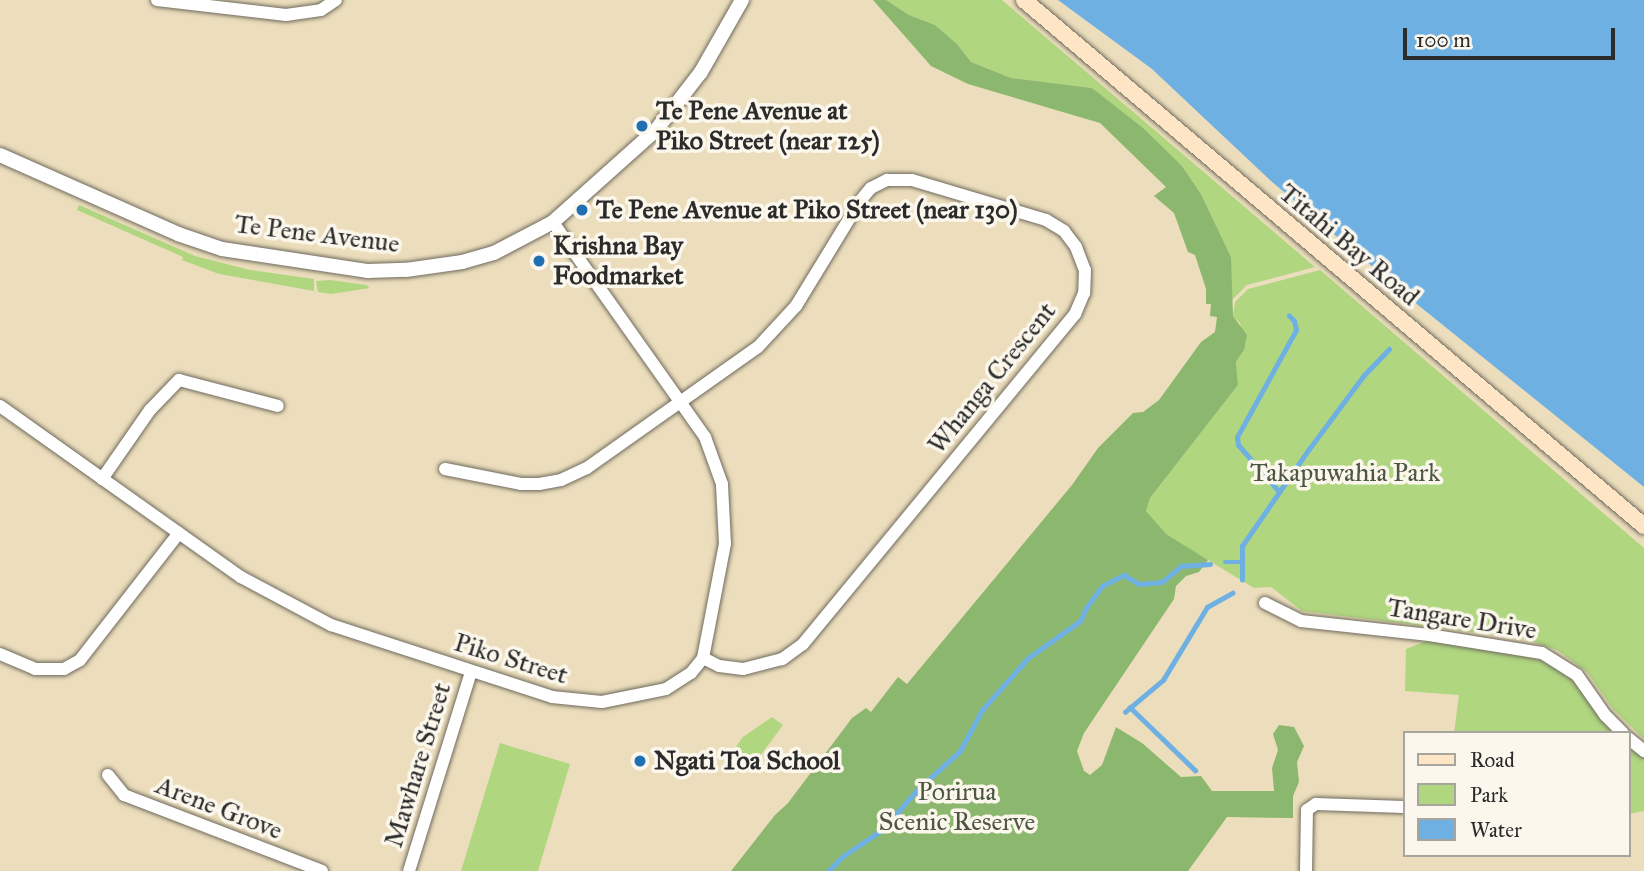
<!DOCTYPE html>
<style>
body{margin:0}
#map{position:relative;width:1644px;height:871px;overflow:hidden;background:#ecdebc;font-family:"IM FELL Great Primer",serif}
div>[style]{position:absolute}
.green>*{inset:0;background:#b0d680}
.forest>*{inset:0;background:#8cb76e}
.water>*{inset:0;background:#6fb0e3}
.stream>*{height:4.5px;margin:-2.25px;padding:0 2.25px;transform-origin:2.25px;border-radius:2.25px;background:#6fb0e3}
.roads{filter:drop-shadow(0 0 2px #6f6a5e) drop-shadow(0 0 2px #6f6a5e)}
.minor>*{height:12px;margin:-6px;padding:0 6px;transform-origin:6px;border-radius:6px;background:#fff}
.tertiary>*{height:14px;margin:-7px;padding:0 7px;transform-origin:7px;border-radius:7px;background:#fff}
.secondary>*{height:16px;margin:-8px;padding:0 8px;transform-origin:8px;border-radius:8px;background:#fde5c5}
.dots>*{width:19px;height:19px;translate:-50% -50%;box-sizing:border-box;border:4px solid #fbf7ec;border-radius:50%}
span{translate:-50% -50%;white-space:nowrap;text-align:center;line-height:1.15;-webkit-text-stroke:7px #fbf7ec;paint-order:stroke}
.poi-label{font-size:26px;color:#2b2b2b;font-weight:700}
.left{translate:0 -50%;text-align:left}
.street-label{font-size:26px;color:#2b2b2b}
.park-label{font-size:26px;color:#4c5640}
.legend{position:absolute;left:1403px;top:731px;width:228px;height:126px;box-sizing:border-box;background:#fbf7ec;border:2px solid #a8a59f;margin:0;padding:9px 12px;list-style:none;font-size:21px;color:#2b2b2b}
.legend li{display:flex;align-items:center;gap:14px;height:35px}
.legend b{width:35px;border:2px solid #a8a59f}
.scale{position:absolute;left:1403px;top:28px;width:212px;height:32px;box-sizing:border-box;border:4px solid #2b2b2b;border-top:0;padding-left:9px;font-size:21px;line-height:24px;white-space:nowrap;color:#2b2b2b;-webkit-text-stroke:5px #fbf7ec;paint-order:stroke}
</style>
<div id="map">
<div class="green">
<div style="clip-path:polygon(886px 0,1002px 0,1315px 267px,1247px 285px,1231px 301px,1231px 257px,1201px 194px,1182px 166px,1092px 88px,1011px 78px,971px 62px,957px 44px,935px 25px,909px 15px)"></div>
<div style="clip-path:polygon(79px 205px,195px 256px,250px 270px,314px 279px,314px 291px,219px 274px,182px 260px,183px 257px,77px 210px)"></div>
<div style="clip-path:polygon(1320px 270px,1644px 548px,1644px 739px,1613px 709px,1587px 672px,1557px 650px,1521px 638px,1302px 611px,1271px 587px,1254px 588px,1165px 534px,1146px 511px,1150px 498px,1238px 385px,1236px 362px,1244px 350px,1240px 323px,1233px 316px,1235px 302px,1248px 289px)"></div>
<div style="clip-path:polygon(330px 280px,366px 285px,370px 288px,331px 294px,318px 292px,316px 281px)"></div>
<div style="clip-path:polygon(1427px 641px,1508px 652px,1546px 662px,1567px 674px,1581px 690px,1613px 733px,1454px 733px,1459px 695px,1405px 691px,1406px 649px)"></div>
<div style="clip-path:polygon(772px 717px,783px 725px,751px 768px,740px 771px,730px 755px,743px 737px)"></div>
<div style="clip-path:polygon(500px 743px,570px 764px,538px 871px,461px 871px)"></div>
<div style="clip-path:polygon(1628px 747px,1644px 758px,1644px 811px,1628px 814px)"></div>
</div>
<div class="forest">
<div style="clip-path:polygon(873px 0,886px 0,909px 15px,935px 25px,957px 44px,971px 62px,1011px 78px,1092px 88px,1143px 128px,1182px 166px,1201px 194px,1231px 257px,1233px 316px,1247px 335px,1244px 350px,1236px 362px,1238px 385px,1150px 498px,1146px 511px,1166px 534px,1208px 560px,1199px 572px,1186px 576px,1176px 586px,1174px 599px,1084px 733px,1077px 751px,1084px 771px,1090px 775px,1102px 765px,1116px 727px,1142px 743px,1181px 777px,1201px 776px,1212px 791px,1274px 791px,1272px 768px,1278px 750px,1273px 734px,1279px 725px,1294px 727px,1304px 746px,1297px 762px,1299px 782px,1293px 796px,1293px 818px,1227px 817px,1188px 871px,731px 871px,775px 815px,788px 803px,852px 718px,866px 708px,871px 712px,898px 677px,907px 684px,1072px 485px,1098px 448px,1133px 413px,1143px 412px,1159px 400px,1201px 342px,1215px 332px,1217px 317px,1210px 316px,1211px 304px,1206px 304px,1206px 289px,1195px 255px,1188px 252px,1174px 213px,1154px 196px,1166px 187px,1100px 123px,968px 84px,931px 66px)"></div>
</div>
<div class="water">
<div style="clip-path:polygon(1058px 0,1644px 0,1644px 487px,1418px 305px,1271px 181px,1152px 69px)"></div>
</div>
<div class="stream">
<div style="left:1279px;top:492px;width:62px;rotate:-131.1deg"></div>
<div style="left:1238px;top:445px;width:8px;rotate:-97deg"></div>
<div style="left:1237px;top:437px;width:122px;rotate:-61.1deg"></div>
<div style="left:1296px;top:330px;width:9px;rotate:-103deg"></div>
<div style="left:1294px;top:321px;width:7px;rotate:-135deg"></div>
<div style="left:1225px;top:562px;width:17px"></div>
<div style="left:1242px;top:580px;width:34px;rotate:-90deg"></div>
<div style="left:1242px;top:546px;width:118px;rotate:-55.4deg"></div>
<div style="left:1309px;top:449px;width:92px;rotate:-53.4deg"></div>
<div style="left:1364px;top:375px;width:36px;rotate:-46deg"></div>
<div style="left:1130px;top:707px;width:91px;rotate:44.1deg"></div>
<div style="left:1125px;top:712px;width:50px;rotate:-40.1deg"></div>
<div style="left:1163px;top:680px;width:85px;rotate:-58.9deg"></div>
<div style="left:1207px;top:607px;width:29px;rotate:-29deg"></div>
<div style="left:828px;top:871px;width:21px;rotate:-45deg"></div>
<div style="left:843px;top:856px;width:47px;rotate:-33.7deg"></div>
<div style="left:882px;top:830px;width:52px;rotate:-48.9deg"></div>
<div style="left:916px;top:791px;width:59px;rotate:-42.3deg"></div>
<div style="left:960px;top:751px;width:47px;rotate:-61.8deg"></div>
<div style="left:982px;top:710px;width:69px;rotate:-48.5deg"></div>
<div style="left:1028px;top:658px;width:64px;rotate:-35.4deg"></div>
<div style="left:1080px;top:621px;width:14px;rotate:-65deg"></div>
<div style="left:1086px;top:608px;width:27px;rotate:-54deg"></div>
<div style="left:1102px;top:586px;width:25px;rotate:-27deg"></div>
<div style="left:1124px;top:575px;width:17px;rotate:31deg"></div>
<div style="left:1139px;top:584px;width:23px;rotate:-5deg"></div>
<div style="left:1162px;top:582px;width:25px;rotate:-40deg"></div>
<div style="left:1181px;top:566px;width:29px;rotate:-4deg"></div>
</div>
<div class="roads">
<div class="minor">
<div style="left:157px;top:0;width:130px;rotate:6.6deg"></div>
<div style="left:286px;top:15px;width:35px;rotate:-8deg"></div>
<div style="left:321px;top:10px;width:18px;rotate:-34deg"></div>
<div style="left:0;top:406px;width:296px;rotate:35.4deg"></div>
<div style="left:241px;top:577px;width:102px;rotate:28.1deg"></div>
<div style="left:331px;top:625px;width:232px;rotate:18deg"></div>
<div style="left:552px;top:697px;width:50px;rotate:5.7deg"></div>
<div style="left:602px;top:702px;width:65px;rotate:-11.5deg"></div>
<div style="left:666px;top:689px;width:30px;rotate:-33deg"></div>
<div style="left:691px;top:673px;width:19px;rotate:-51deg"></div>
<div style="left:703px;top:658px;width:116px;rotate:-79.1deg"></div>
<div style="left:725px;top:544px;width:60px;rotate:-92.9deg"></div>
<div style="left:722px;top:484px;width:50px;rotate:-109.9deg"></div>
<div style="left:705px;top:437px;width:263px;rotate:-125.3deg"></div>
<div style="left:445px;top:469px;width:77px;rotate:11.2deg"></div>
<div style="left:521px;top:484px;width:18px"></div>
<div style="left:539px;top:484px;width:22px;rotate:-10deg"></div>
<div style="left:561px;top:480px;width:29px;rotate:-25deg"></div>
<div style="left:587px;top:468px;width:209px;rotate:-35.3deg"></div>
<div style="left:758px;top:347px;width:56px;rotate:-47.2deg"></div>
<div style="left:796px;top:306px;width:123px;rotate:-58.6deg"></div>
<div style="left:860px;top:201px;width:17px;rotate:-50deg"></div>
<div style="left:871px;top:188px;width:18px;rotate:-27deg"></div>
<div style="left:887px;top:180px;width:25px"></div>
<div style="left:912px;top:180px;width:140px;rotate:16.6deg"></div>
<div style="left:1046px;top:220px;width:21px;rotate:31deg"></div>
<div style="left:1064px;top:231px;width:20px;rotate:53deg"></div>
<div style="left:1076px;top:247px;width:25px;rotate:69deg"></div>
<div style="left:1085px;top:270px;width:23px;rotate:92deg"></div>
<div style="left:1084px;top:293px;width:23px;rotate:113deg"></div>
<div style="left:1075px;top:314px;width:428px;rotate:129.5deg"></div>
<div style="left:803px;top:644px;width:26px;rotate:144deg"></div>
<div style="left:782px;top:659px;width:40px;rotate:165.6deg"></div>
<div style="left:743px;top:669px;width:24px;rotate:-173deg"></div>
<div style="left:719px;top:666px;width:18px;rotate:-153deg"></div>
<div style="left:102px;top:479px;width:84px;rotate:-55.2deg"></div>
<div style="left:150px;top:410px;width:42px;rotate:-46deg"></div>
<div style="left:179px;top:380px;width:102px;rotate:14.7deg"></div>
<div style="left:1265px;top:603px;width:40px;rotate:26.6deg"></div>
<div style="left:1301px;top:621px;width:129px;rotate:6.2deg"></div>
<div style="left:1429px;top:635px;width:114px;rotate:9.1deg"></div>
<div style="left:1542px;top:653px;width:41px;rotate:32.2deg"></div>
<div style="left:1577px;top:675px;width:49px;rotate:55deg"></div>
<div style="left:1605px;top:715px;width:25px;rotate:45deg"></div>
<div style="left:0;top:654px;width:38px;rotate:23deg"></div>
<div style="left:35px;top:669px;width:29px"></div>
<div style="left:64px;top:669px;width:18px;rotate:-29deg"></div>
<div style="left:80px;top:660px;width:161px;rotate:-52.1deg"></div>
<div style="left:1628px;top:738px;width:21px;rotate:39deg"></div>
<div style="left:108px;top:775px;width:26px;rotate:51deg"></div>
<div style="left:124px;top:795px;width:212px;rotate:21deg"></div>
<div style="left:409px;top:871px;width:208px;rotate:-72.7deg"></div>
<div style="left:1306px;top:871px;width:61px;rotate:-89.1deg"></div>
<div style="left:1307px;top:810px;width:11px;rotate:-34deg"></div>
<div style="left:1316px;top:804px;width:88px;rotate:2deg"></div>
</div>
<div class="tertiary">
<div style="left:0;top:155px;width:195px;rotate:23.9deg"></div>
<div style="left:178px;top:234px;width:46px;rotate:18.8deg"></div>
<div style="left:222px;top:249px;width:148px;rotate:8.6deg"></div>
<div style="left:368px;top:271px;width:38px;rotate:-2deg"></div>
<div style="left:406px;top:270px;width:57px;rotate:-8.1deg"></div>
<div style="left:462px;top:262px;width:33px;rotate:-16deg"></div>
<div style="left:494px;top:253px;width:67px;rotate:-27.7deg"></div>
<div style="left:553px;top:222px;width:138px;rotate:-41.8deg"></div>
<div style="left:656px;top:130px;width:73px;rotate:-52.2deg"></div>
<div style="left:701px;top:72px;width:83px;rotate:-60.3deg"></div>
</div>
<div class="secondary">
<div style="left:1024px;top:0;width:813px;rotate:40.31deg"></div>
</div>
</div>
<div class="dots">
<div style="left:642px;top:126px;background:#1f6fb2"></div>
<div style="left:582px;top:210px;background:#1f6fb2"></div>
<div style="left:539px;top:261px;background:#1f6fb2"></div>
<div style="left:640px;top:761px;background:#1f6fb2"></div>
</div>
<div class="poi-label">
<span class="left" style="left:656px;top:126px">Te Pene Avenue at<br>Piko Street (near 125)</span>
<span class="left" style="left:596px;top:210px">Te Pene Avenue at Piko Street (near 130)</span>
<span class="left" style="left:553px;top:261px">Krishna Bay<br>Foodmarket</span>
<span class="left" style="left:654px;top:761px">Ngati Toa School</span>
</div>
<div class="street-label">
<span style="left:317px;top:234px;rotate:7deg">Te Pene Avenue</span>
<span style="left:1349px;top:245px;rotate:40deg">Titahi Bay Road</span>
<span style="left:992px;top:378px;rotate:-51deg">Whanga Crescent</span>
<span style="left:1462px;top:619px;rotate:9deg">Tangare Drive</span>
<span style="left:511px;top:659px;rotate:17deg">Piko Street</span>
<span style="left:418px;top:765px;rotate:-73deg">Mawhare Street</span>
<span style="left:219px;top:808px;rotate:21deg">Arene Grove</span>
</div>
<div class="park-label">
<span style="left:1345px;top:473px">Takapuwahia Park</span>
<span style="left:957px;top:807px">Porirua<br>Scenic Reserve</span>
</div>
<ul class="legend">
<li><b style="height:9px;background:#fde5c5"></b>Road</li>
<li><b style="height:19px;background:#b0d680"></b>Park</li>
<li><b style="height:19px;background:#6fb0e3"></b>Water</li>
</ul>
<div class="scale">100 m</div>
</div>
